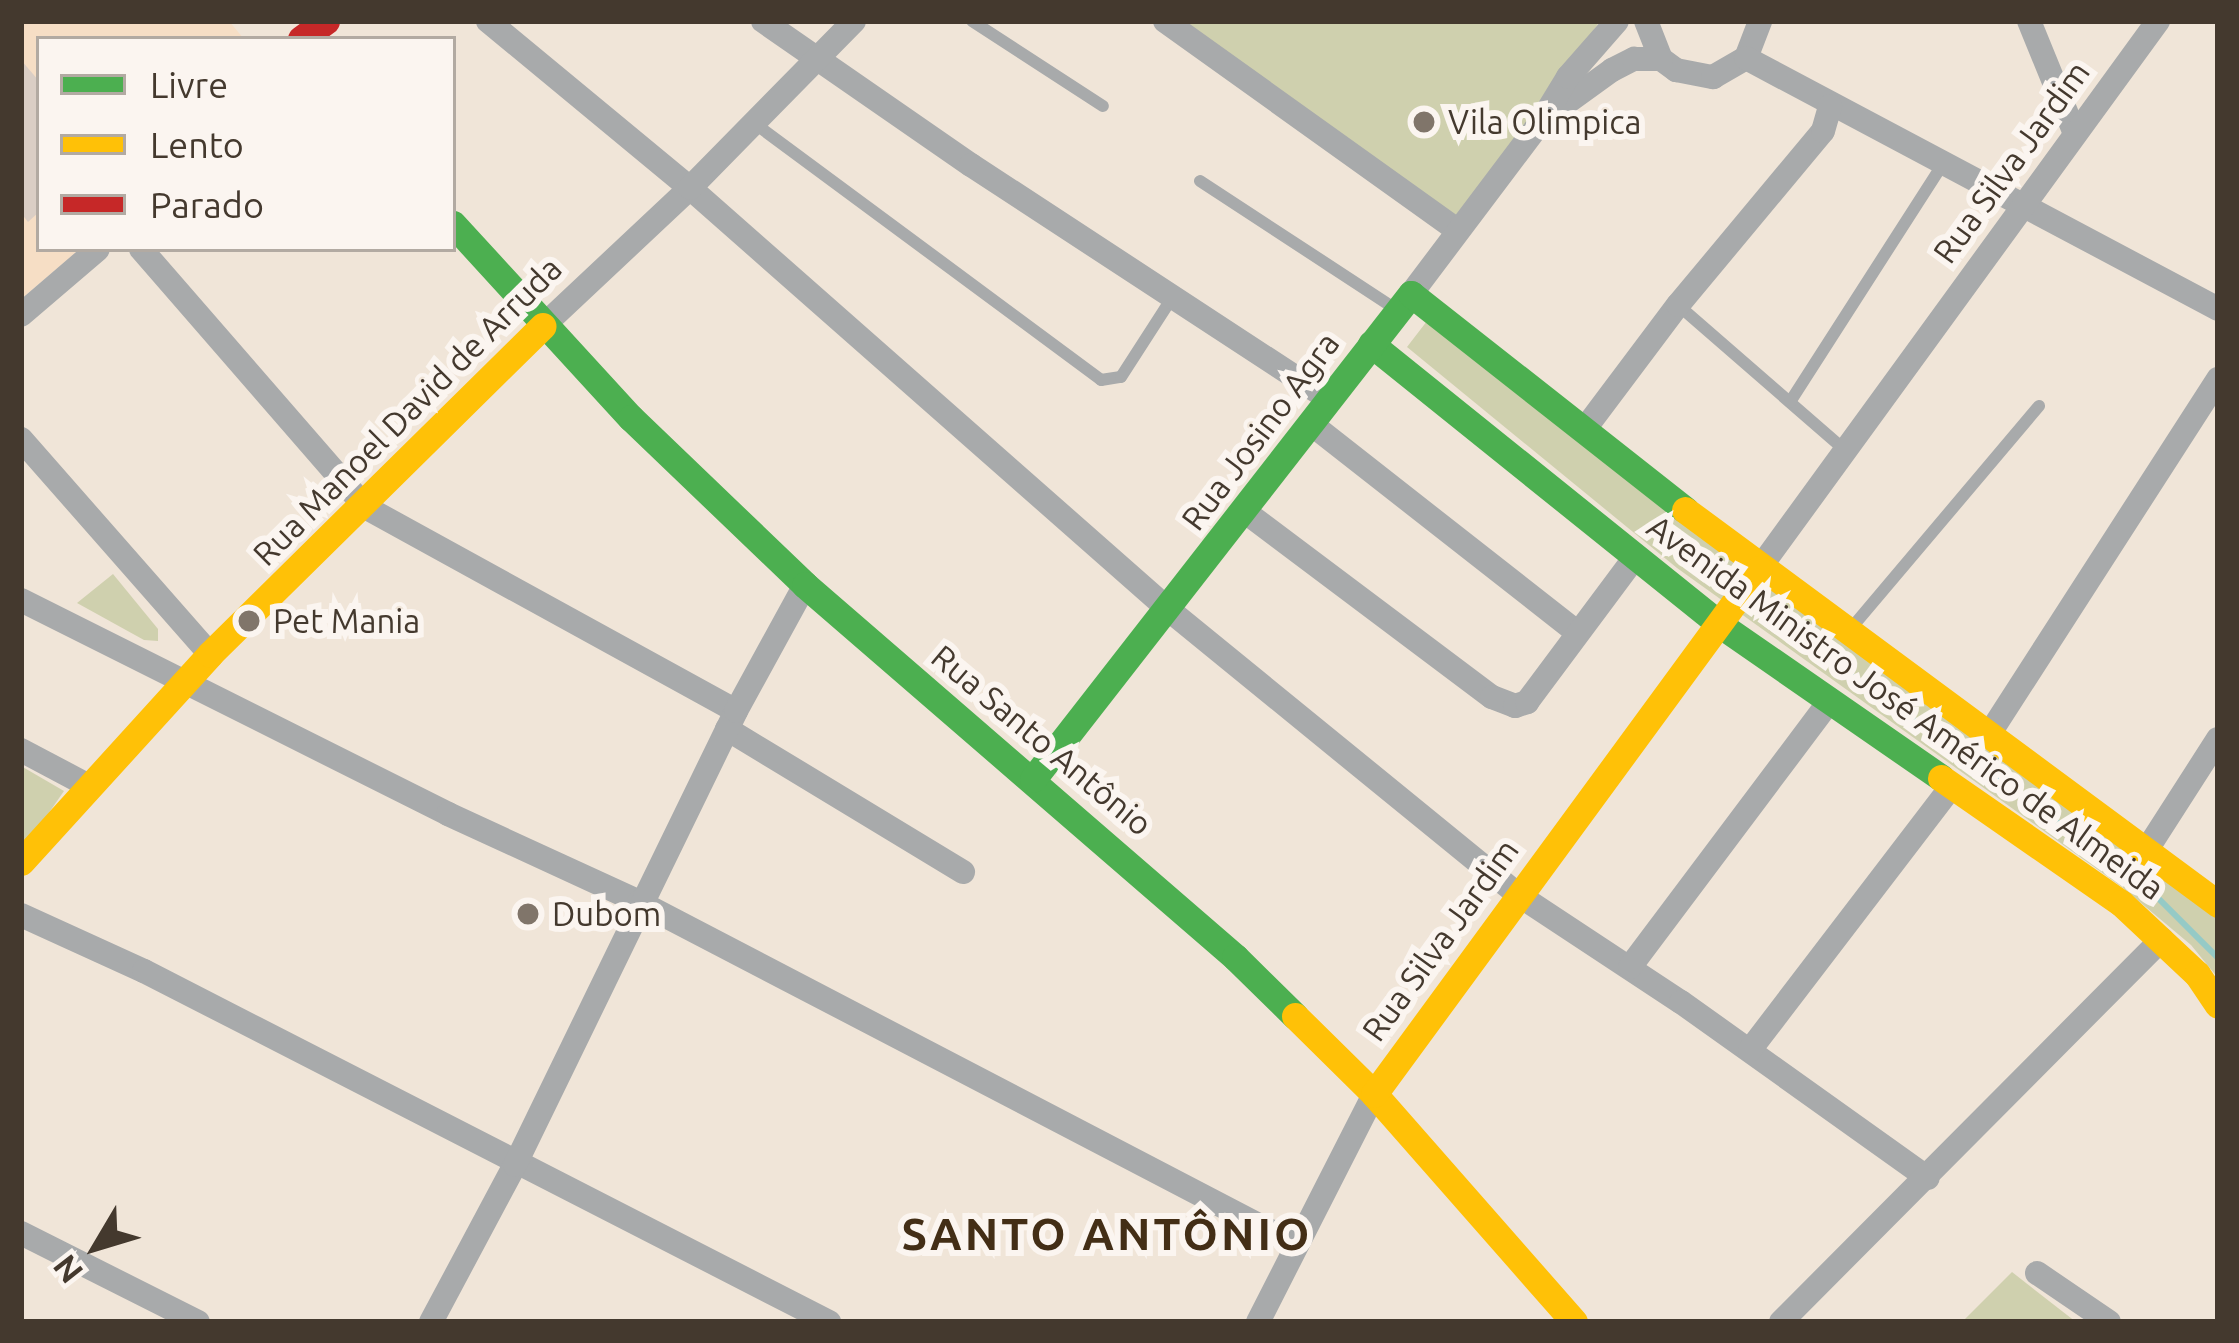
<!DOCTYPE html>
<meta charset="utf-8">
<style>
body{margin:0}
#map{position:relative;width:2239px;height:1343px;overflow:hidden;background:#f0e5d8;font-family:Ubuntu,sans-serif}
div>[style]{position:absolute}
.built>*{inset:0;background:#f6dec5}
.green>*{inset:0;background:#cfd0ae}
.stream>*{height:6px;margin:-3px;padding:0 3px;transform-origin:3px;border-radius:3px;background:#95cac6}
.building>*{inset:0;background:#dacec5}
.lane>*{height:12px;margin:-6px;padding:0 6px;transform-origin:6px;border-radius:6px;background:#a8aaab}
.street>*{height:24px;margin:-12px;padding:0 12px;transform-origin:12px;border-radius:12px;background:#a8aaab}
.fast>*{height:27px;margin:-13.5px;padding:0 13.5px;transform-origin:13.5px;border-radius:13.5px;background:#4caf50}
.slow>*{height:27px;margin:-13.5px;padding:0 13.5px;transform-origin:13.5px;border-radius:13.5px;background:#ffc107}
.jam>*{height:27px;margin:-13.5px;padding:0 13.5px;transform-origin:13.5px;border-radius:13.5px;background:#c62828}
.dots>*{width:33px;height:33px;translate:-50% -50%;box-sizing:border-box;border:6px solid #fbf5f0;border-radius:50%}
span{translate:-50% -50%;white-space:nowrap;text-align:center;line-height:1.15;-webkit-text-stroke:12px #fbf5f0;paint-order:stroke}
.poi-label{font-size:33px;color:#44392e}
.left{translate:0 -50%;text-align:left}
.street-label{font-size:33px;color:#44392e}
.district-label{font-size:45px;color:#432e16;font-weight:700;letter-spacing:3px}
.frame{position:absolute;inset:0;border:24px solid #44392e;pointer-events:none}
.legend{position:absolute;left:36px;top:36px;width:420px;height:216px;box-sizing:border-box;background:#fbf5f0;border:3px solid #b2aaa2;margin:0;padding:15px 21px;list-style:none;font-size:36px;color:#44392e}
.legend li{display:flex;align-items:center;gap:24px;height:60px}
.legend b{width:60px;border:3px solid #b2aaa2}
.north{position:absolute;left:36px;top:1187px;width:120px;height:120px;-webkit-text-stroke:9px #fbf5f0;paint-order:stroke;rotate:232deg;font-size:33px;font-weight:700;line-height:48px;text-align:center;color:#44392e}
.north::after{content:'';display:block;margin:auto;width:42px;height:54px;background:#44392e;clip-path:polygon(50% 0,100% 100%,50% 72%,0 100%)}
</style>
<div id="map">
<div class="built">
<div style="clip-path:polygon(21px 21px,229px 21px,244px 39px,39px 39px,39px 249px,80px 249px,21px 299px)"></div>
</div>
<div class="green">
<div style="clip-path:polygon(1176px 21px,1600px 21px,1460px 222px)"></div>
<div style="clip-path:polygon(1427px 321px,2218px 919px,2218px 978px,2191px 945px,2122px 887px,1677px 568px,1407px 347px)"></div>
<div style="clip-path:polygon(113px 574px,158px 629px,158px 641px,144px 640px,77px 603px)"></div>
<div style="clip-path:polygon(21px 766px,64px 791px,21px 853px)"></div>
<div style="clip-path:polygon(2012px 1272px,2076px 1322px,1962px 1322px)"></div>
</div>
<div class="stream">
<div style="left:1756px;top:608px;width:475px;rotate:35.4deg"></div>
<div style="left:2143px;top:883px;width:106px;rotate:45deg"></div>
</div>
<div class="building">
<div style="clip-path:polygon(21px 60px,39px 81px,39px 212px,28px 222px,21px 213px)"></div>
</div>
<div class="lane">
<div style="left:972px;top:21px;width:156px;rotate:33deg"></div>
<div style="left:754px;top:123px;width:432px;rotate:36.5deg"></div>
<div style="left:1101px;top:380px;width:20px;rotate:-9deg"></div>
<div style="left:1121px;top:377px;width:94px;rotate:-57.2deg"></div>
<div style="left:1200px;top:181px;width:235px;rotate:33.2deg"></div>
<div style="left:1678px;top:305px;width:221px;rotate:41deg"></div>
<div style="left:1790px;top:402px;width:282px;rotate:-57.3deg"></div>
<div style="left:1848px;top:632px;width:296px;rotate:-49.8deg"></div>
</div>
<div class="street">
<div style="left:488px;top:21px;width:262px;rotate:39.6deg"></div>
<div style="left:690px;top:188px;width:638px;rotate:41.38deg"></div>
<div style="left:1169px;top:610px;width:449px;rotate:39.2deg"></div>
<div style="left:1517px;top:894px;width:196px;rotate:33.4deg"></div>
<div style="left:1681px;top:1002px;width:303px;rotate:35.5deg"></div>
<div style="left:763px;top:21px;width:253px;rotate:34.7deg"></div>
<div style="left:971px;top:165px;width:427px;rotate:33.2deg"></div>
<div style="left:1165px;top:21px;width:360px;rotate:35.6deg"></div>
<div style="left:1646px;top:21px;width:41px;rotate:68.5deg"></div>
<div style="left:1661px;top:59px;width:19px;rotate:36deg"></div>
<div style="left:1676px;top:70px;width:38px;rotate:11deg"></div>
<div style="left:1713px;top:77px;width:38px;rotate:-30deg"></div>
<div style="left:1746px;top:58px;width:40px;rotate:-69deg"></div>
<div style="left:2029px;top:21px;width:122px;rotate:67.8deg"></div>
<div style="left:1746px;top:58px;width:535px;rotate:28deg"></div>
<div style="left:1551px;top:114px;width:75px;rotate:-35.8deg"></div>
<div style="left:1612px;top:70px;width:25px;rotate:-27deg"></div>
<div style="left:1634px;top:59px;width:27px"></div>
<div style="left:141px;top:249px;width:342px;rotate:49deg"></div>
<div style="left:365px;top:507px;width:423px;rotate:28.8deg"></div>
<div style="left:1411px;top:294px;width:214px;rotate:-53deg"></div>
<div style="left:1540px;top:123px;width:54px;rotate:-58.7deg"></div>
<div style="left:1568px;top:77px;width:74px;rotate:-48.8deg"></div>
<div style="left:21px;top:315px;width:101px;rotate:-40.6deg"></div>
<div style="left:543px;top:326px;width:202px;rotate:-43.2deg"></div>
<div style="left:690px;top:188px;width:234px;rotate:-45.5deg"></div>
<div style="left:1310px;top:423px;width:340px;rotate:38.1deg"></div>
<div style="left:1584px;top:430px;width:156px;rotate:-53.1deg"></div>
<div style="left:1678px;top:305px;width:226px;rotate:-50.2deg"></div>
<div style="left:1823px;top:131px;width:26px;rotate:-74deg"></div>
<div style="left:21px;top:439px;width:286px;rotate:48.7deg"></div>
<div style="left:1244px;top:511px;width:310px;rotate:36.9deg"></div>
<div style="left:1492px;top:697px;width:25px;rotate:21deg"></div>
<div style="left:1515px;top:706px;width:13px;rotate:-18deg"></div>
<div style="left:1527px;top:702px;width:182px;rotate:-53.3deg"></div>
<div style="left:1759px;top:569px;width:678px;rotate:-53.94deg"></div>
<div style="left:21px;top:600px;width:478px;rotate:26.6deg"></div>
<div style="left:448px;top:814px;width:210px;rotate:24.7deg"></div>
<div style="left:639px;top:902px;width:740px;rotate:27.53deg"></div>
<div style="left:727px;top:729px;width:276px;rotate:31.2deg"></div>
<div style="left:1988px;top:736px;width:425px;rotate:-57.2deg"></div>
<div style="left:21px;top:750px;width:77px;rotate:27.9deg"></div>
<div style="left:2146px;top:851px;width:133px;rotate:-57.3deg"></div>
<div style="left:21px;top:915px;width:135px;rotate:24.5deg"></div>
<div style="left:144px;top:971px;width:770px;rotate:27.13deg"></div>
<div style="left:1630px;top:967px;width:331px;rotate:-53.1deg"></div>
<div style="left:1750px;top:1050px;width:330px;rotate:-52.6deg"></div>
<div style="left:21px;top:1233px;width:198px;rotate:26.7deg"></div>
<div style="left:2037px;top:1273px;width:87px;rotate:34.2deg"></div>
<div style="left:431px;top:1322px;width:178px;rotate:-61.9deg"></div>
<div style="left:515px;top:1165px;width:505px;rotate:-64.04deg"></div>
<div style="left:736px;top:711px;width:144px;rotate:-61.3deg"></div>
<div style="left:1258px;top:1322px;width:256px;rotate:-63deg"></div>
<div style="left:1781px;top:1322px;width:540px;rotate:-45.15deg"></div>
</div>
<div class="fast">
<div style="left:453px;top:224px;width:263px;rotate:47.5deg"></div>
<div style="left:631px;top:418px;width:241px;rotate:43.8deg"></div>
<div style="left:805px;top:585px;width:569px;rotate:40.86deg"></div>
<div style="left:1235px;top:957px;width:84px;rotate:44.5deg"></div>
<div style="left:1371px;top:344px;width:447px;rotate:38.8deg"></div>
<div style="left:1719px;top:624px;width:270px;rotate:34.7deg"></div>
<div style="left:1033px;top:779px;width:615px;rotate:-52.07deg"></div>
<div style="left:1411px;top:294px;width:349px;rotate:38.2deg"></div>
</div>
<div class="slow">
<div style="left:1685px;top:510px;width:663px;rotate:36.47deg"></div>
<div style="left:1941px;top:778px;width:219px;rotate:34.8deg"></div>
<div style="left:2121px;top:903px;width:104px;rotate:43.1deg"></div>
<div style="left:2197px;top:974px;width:37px;rotate:56deg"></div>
<div style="left:21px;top:862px;width:281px;rotate:-47.7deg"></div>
<div style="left:210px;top:654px;width:467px;rotate:-44.6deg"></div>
<div style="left:1295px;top:1016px;width:111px;rotate:44.6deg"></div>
<div style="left:1374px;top:1094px;width:303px;rotate:48.7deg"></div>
<div style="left:1374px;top:1094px;width:651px;rotate:-53.75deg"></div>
</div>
<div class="jam">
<div style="left:301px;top:39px;width:31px;rotate:-36deg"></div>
</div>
<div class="dots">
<div style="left:1424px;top:122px;background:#80756a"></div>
<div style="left:249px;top:621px;background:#80756a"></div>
<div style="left:528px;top:914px;background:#80756a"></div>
</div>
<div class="poi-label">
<span class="left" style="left:1448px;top:122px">Vila Olimpica</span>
<span class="left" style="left:273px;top:621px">Pet Mania</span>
<span class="left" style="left:552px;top:914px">Dubom</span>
</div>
<div class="street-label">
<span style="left:2011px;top:162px;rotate:-54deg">Rua Silva Jardim</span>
<span style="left:407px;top:411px;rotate:-45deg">Rua Manoel David de Arruda</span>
<span style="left:1260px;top:431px;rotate:-53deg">Rua Josino Agra</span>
<span style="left:1906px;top:707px;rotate:36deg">Avenida Ministro José Américo de Almeida</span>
<span style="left:1042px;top:740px;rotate:40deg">Rua Santo Antônio</span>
<span style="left:1440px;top:940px;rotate:-54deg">Rua Silva Jardim</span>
</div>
<div class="district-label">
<span style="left:1107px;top:1234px">SANTO ANTÔNIO</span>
</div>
<div class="frame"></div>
<ul class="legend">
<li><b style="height:15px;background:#4caf50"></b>Livre</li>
<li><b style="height:15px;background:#ffc107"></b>Lento</li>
<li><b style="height:15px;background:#c62828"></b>Parado</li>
</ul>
<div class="north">N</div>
</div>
